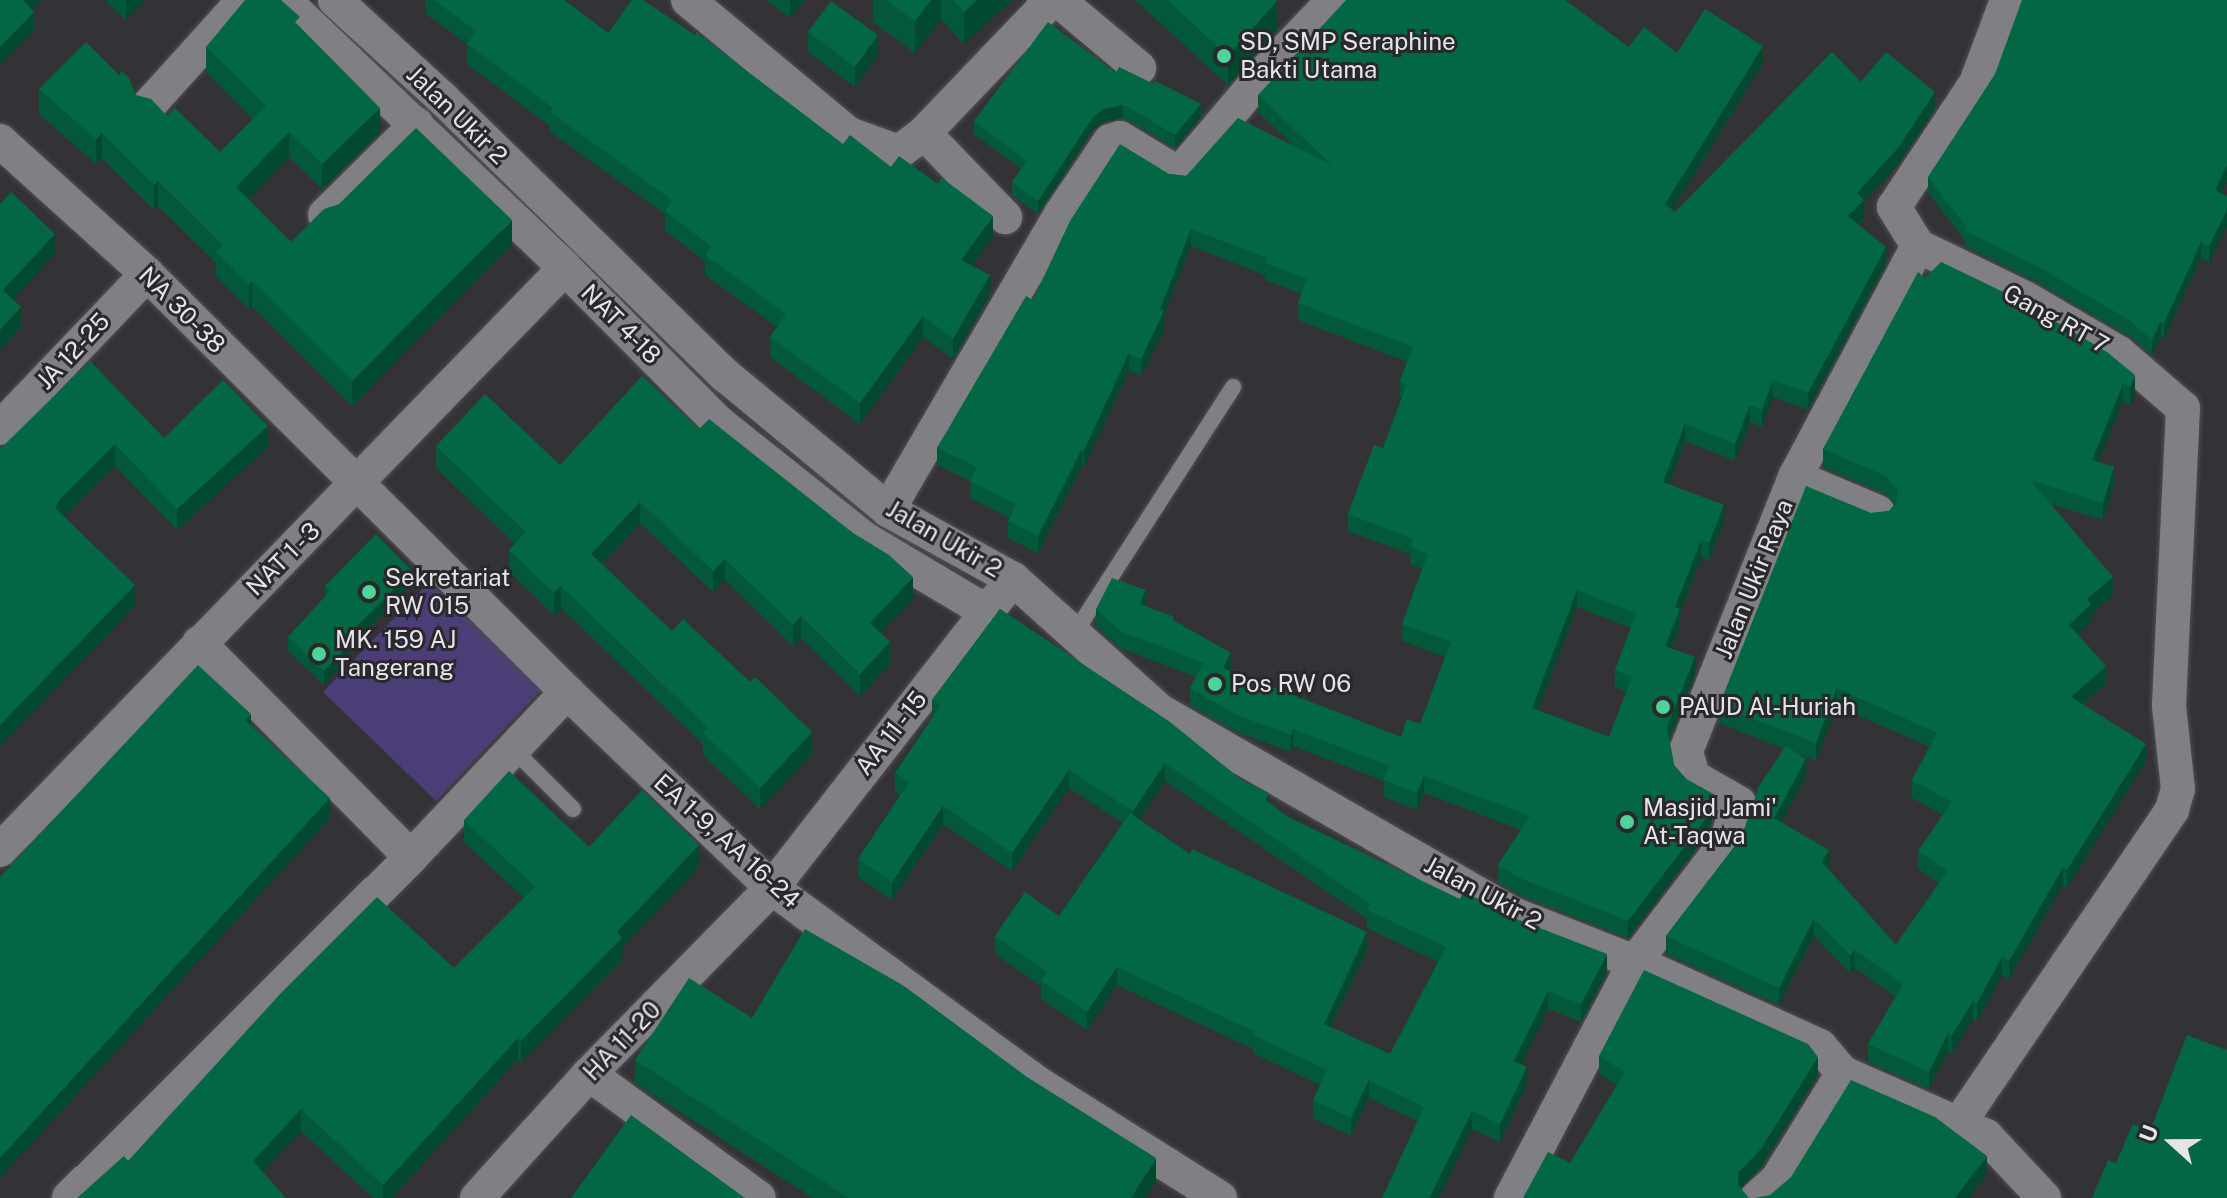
<!DOCTYPE html>
<style>
body{margin:0}
#map{position:relative;width:2227px;height:1198px;overflow:hidden;background:#333237;font-family:"Public Sans",sans-serif}
div>[style]{position:absolute}
.green>*{inset:0;background:#4d3d76}
.roads{filter:drop-shadow(0 0 2px #504f53) drop-shadow(0 0 2px #504f53)}
.lane>*{height:16px;margin:-8px;padding:0 8px;transform-origin:8px;border-radius:8px;background:#807f85}
.street>*{height:34px;margin:-17px;padding:0 17px;transform-origin:17px;border-radius:17px;background:#807f85}
.wall>*{inset:0;background:#02593a}
.shaded-wall>*{inset:0;background:#01492f}
.building>*{inset:0;background:#026843}
.dots>*{width:22px;height:22px;translate:-50% -50%;box-sizing:border-box;border:4px solid #29282d;border-radius:50%}
span{translate:-50% -50%;white-space:nowrap;text-align:center;line-height:1.15;-webkit-text-stroke:6px #29282d;paint-order:stroke}
.poi-label{font-size:24px;color:#e5e4e8}
.left{translate:0 -50%;text-align:left}
.street-label{font-size:24px;color:#e5e4e8}
.north{position:absolute;left:2131px;top:1102px;width:80px;height:80px;-webkit-text-stroke:6px #29282d;paint-order:stroke;rotate:291deg;font-size:22px;font-weight:700;line-height:32px;text-align:center;color:#e5e4e8}
.north::after{content:'';display:block;margin:auto;width:28px;height:36px;background:#e5e4e8;clip-path:polygon(50% 0,100% 100%,50% 72%,0 100%)}
</style>
<div id="map">
<div class="green">
<div style="clip-path:polygon(429px 582px,541px 690px,436px 801px,323px 692px)"></div>
</div>
<div class="roads">
<div class="lane">
<div style="left:1074px;top:634px;width:294px;rotate:-57.2deg"></div>
<div style="left:513px;top:749px;width:85px;rotate:45deg"></div>
</div>
<div class="street">
<div style="left:284px;top:0;width:388px;rotate:43.6deg"></div>
<div style="left:565px;top:268px;width:218px;rotate:45.2deg"></div>
<div style="left:719px;top:423px;width:186px;rotate:38.5deg"></div>
<div style="left:865px;top:539px;width:141px;rotate:30.8deg"></div>
<div style="left:335px;top:0;width:147px;rotate:42.5deg"></div>
<div style="left:443px;top:99px;width:395px;rotate:44.4deg"></div>
<div style="left:725px;top:375px;width:212px;rotate:39.6deg"></div>
<div style="left:888px;top:510px;width:143px;rotate:28.9deg"></div>
<div style="left:1013px;top:579px;width:198px;rotate:41.9deg"></div>
<div style="left:1160px;top:711px;width:407px;rotate:29.9deg"></div>
<div style="left:1513px;top:914px;width:131px;rotate:21.5deg"></div>
<div style="left:1635px;top:962px;width:203px;rotate:24.4deg"></div>
<div style="left:1820px;top:1046px;width:35px;rotate:50deg"></div>
<div style="left:1843px;top:1073px;width:156px;rotate:23.8deg"></div>
<div style="left:1986px;top:1136px;width:85px;rotate:46.9deg"></div>
<div style="left:688px;top:0;width:209px;rotate:39.8deg"></div>
<div style="left:849px;top:134px;width:53px;rotate:19.8deg"></div>
<div style="left:899px;top:152px;width:31px;rotate:-37deg"></div>
<div style="left:924px;top:133px;width:172px;rotate:-46.2deg"></div>
<div style="left:1043px;top:9px;width:9px;rotate:-84deg"></div>
<div style="left:1058px;top:0;width:106px;rotate:40deg"></div>
<div style="left:149px;top:105px;width:142px;rotate:-47.9deg"></div>
<div style="left:924px;top:133px;width:117px;rotate:46deg"></div>
<div style="left:0;top:141px;width:198px;rotate:42.1deg"></div>
<div style="left:147px;top:274px;width:593px;rotate:44.86deg"></div>
<div style="left:567px;top:692px;width:284px;rotate:43.7deg"></div>
<div style="left:772px;top:888px;width:331px;rotate:36.3deg"></div>
<div style="left:1039px;top:1084px;width:214px;rotate:32.2deg"></div>
<div style="left:325px;top:215px;width:129px;rotate:-44.7deg"></div>
<div style="left:1918px;top:246px;width:119px;rotate:25.9deg"></div>
<div style="left:2025px;top:298px;width:109px;rotate:30.3deg"></div>
<div style="left:2119px;top:353px;width:84px;rotate:40.7deg"></div>
<div style="left:2183px;top:408px;width:298px;rotate:92.7deg"></div>
<div style="left:2169px;top:706px;width:83px;rotate:83.8deg"></div>
<div style="left:2178px;top:789px;width:22px;rotate:106deg"></div>
<div style="left:2172px;top:810px;width:379px;rotate:124.2deg"></div>
<div style="left:0;top:428px;width:213px;rotate:-46.3deg"></div>
<div style="left:1795px;top:477px;width:90px;rotate:22.9deg"></div>
<div style="left:888px;top:510px;width:343px;rotate:-59.7deg"></div>
<div style="left:1061px;top:214px;width:88px;rotate:-56.1deg"></div>
<div style="left:1110px;top:141px;width:10px;rotate:-17deg"></div>
<div style="left:1120px;top:138px;width:69px;rotate:31.4deg"></div>
<div style="left:1179px;top:174px;width:136px;rotate:-49.8deg"></div>
<div style="left:1267px;top:70px;width:97px;rotate:-46.3deg"></div>
<div style="left:199px;top:643px;width:301px;rotate:45.3deg"></div>
<div style="left:0;top:850px;width:811px;rotate:-45.85deg"></div>
<div style="left:589px;top:1074px;width:210px;rotate:36.1deg"></div>
<div style="left:69px;top:1198px;width:483px;rotate:-44.9deg"></div>
<div style="left:411px;top:857px;width:227px;rotate:-46.6deg"></div>
<div style="left:477px;top:1198px;width:167px;rotate:-47.9deg"></div>
<div style="left:589px;top:1074px;width:261px;rotate:-45.5deg"></div>
<div style="left:772px;top:888px;width:371px;rotate:-52.1deg"></div>
<div style="left:1511px;top:1198px;width:267px;rotate:-62.3deg"></div>
<div style="left:1635px;top:962px;width:148px;rotate:-52.7deg"></div>
<div style="left:1725px;top:844px;width:43px;rotate:-71.1deg"></div>
<div style="left:1739px;top:803px;width:53px;rotate:-150.5deg"></div>
<div style="left:1693px;top:777px;width:27px;rotate:-105deg"></div>
<div style="left:1686px;top:751px;width:295px;rotate:-68.3deg"></div>
<div style="left:1795px;top:477px;width:262px;rotate:-62deg"></div>
<div style="left:1918px;top:246px;width:46px;rotate:-121.6deg"></div>
<div style="left:1894px;top:207px;width:149px;rotate:-56.5deg"></div>
<div style="left:1976px;top:83px;width:89px;rotate:-69.5deg"></div>
<div style="left:1757px;top:1198px;width:27px;rotate:-42deg"></div>
<div style="left:1777px;top:1180px;width:126px;rotate:-58.3deg"></div>
</div>
</div>
<div class="wall">
<div style="clip-path:polygon(105px 0,146px 0,126px 20px)"></div>
<div style="clip-path:polygon(425px 0,564px 0,608px 33px,891px 167px,993px 236px,972px 266px,990px 295px,953px 359px,923px 337px,860px 424px,770px 357px,770px 337px,777px 327px,705px 275px,705px 261px,665px 231px,665px 214px,550px 132px,550px 126px,467px 64px,467px 44px,426px 14px)"></div>
<div style="clip-path:polygon(766px 0,805px 0,790px 18px)"></div>
<div style="clip-path:polygon(873px 0,1012px 0,964px 44px,941px 19px,915px 53px,873px 22px)"></div>
<div style="clip-path:polygon(1135px 0,1276px 0,1277px 30px,1228px 85px)"></div>
<div style="clip-path:polygon(2227px 0,2227px 181px,2221px 193px,2209px 262px,2201px 258px,2164px 338px,2161px 337px,2152px 355px,2129px 336px,2035px 281px,1965px 246px,1965px 241px,1928px 192px,1928px 177px)"></div>
<div style="clip-path:polygon(300px 27px,380px 133px,322px 189px,289px 157px,248px 199px,291px 242px,512px 245px,352px 406px,252px 306px,249px 309px,216px 277px,216px 263px,158px 206px,154px 210px,102px 158px,96px 164px,39px 114px,39px 89px,136px 95px,220px 152px,253px 119px,206px 72px,206px 47px)"></div>
<div style="clip-path:polygon(808px 32px,878px 55px,855px 87px,808px 52px)"></div>
<div style="clip-path:polygon(evenodd,1629px 47px,1763px 63px,1672px 210px,1675px 212px,1861px 82px,1935px 109px,1898px 165px,1864px 202px,1864px 218px,1858px 224px,1886px 264px,1808px 410px,1773px 397px,1762px 427px,1750px 422px,1735px 461px,1685px 441px,1668px 484px,1724px 522px,1709px 560px,1701px 557px,1680px 613px,1680px 626px,1671px 648px,1695px 675px,1669px 739px,1674px 765px,1715px 812px,1707px 834px,1628px 938px,1522px 896px,1498px 882px,1498px 865px,1521px 830px,1424px 793px,1417px 810px,1384px 797px,1384px 781px,1293px 746px,1291px 752px,1235px 731px,1190px 705px,1190px 688px,1196px 677px,1120px 648px,1096px 626px,1096px 609px,1146px 606px,1174px 621px,1230px 670px,1401px 737px,1420px 724px,1445px 657px,1402px 641px,1402px 624px,1422px 569px,1410px 564px,1410px 554px,1348px 531px,1348px 514px,1383px 448px,1402px 398px,1400px 398px,1400px 381px,1407px 362px,1298px 320px,1298px 303px,1302px 294px,1265px 280px,1265px 275px,1191px 246px,1164px 316px,1164px 329px,1141px 376px,1129px 370px,1084px 467px,1082px 466px,1038px 553px,1008px 538px,1008px 521px,1010px 518px,970px 498px,970px 481px,937px 465px,937px 448px,1033px 300px,1169px 174px,1186px 176px,1294px 146px,1258px 112px,1258px 95px,1629px 47px,1577px 607px,1631px 628px,1615px 670px,1615px 687px,1627px 692px,1609px 737px,1538px 710px,1577px 607px)"></div>
<div style="clip-path:polygon(1116px 73px,1201px 117px,1175px 148px,1130px 121px,1122px 118px,1104px 122px,1093px 130px,1038px 214px,1012px 195px,1012px 182px,1021px 169px,974px 134px,974px 121px)"></div>
<div style="clip-path:polygon(evenodd,1925px 278px,2107px 352px,2135px 393px,2130px 405px,2123px 401px,2098px 462px,2114px 485px,2103px 520px,2051px 504px,2113px 595px,2091px 614px,2091px 621px,2078px 634px,2106px 684px,2083px 704px,2146px 761px,2067px 888px,2063px 885px,2009px 979px,2002px 975px,1977px 1021px,1973px 1019px,1952px 1053px,1948px 1051px,1929px 1089px,1868px 1062px,1868px 1044px,1896px 997px,1855px 968px,1850px 973px,1814px 936px,1779px 1005px,1666px 954px,1666px 936px,1741px 838px,1784px 749px,1719px 723px,1719px 706px,1871px 513px,1889px 511px,1894px 505px,1886px 494px,1823px 467px,1823px 449px,1925px 278px,1837px 706px,1930px 747px,1912px 780px,1912px 798px,1943px 815px,1918px 851px,1918px 869px,1939px 883px,1896px 945px,1828px 869px,1829px 868px,1781px 822px,1806px 776px,1799px 754px,1816px 761px,1837px 706px)"></div>
<div style="clip-path:polygon(699px 429px,913px 599px,881px 633px,890px 664px,860px 696px,801px 638px,793px 646px,725px 580px,713px 592px,640px 523px,602px 564px,672px 631px,812px 754px,760px 809px,703px 755px,703px 744px,561px 608px,554px 615px,509px 572px,509px 550px,515px 544px,436px 468px,436px 446px,560px 465px)"></div>
<div style="clip-path:polygon(164px 438px,268px 447px,177px 530px,115px 466px,64px 516px,135px 606px,0 746px,0 449px)"></div>
<div style="clip-path:polygon(412px 584px,349px 648px,349px 657px,324px 685px,288px 651px,288px 637px,325px 597px,325px 586px)"></div>
<div style="clip-path:polygon(evenodd,1000px 609px,1269px 802px,1286px 816px,1607px 972px,1581px 1022px,1548px 1009px,1521px 1065px,1527px 1085px,1500px 1142px,1472px 1129px,1417px 1121px,1369px 1098px,1351px 1136px,1313px 1118px,1313px 1100px,1320px 1085px,1253px 1053px,1253px 1049px,1117px 985px,1087px 1030px,1041px 999px,1041px 986px,995px 954px,995px 936px,1059px 916px,1123px 823px,1069px 788px,1012px 871px,943px 824px,892px 900px,858px 877px,858px 859px,900px 795px,895px 791px,895px 773px,932px 718px,932px 700px,1000px 609px,1165px 781px,1367px 919px,1367px 928px,1438px 962px,1390px 1054px,1331px 1027px,1367px 950px,1190px 854px,1139px 820px,1165px 781px)"></div>
<div style="clip-path:polygon(464px 820px,589px 847px,699px 867px,622px 948px,622px 960px,521px 1062px,518px 1059px,392px 1198px,373px 1198px,301px 1131px,262px 1172px,128px 1161px,454px 968px,524px 898px,464px 842px)"></div>
<div style="clip-path:polygon(752px 1018px,1156px 1181px,1145px 1198px,813px 1198px,635px 1083px,635px 1060px)"></div>
<div style="clip-path:polygon(1599px 1056px,1818px 1075px,1761px 1167px,1741px 1188px,1570px 1163px,1617px 1085px,1599px 1074px)"></div>
</div>
<div class="shaded-wall">
<div style="clip-path:polygon(23px 0,42px 0,22px 20px)"></div>
<div style="clip-path:polygon(127px 0,146px 0,126px 20px,126px 1px)"></div>
<div style="clip-path:polygon(790px 0,805px 0,790px 18px)"></div>
<div style="clip-path:polygon(931px 0,941px 0,941px 19px,915px 53px,915px 21px)"></div>
<div style="clip-path:polygon(977px 0,1012px 0,964px 44px,964px 12px)"></div>
<div style="clip-path:polygon(1277px 1px,1277px 30px,1228px 85px,1228px 56px)"></div>
<div style="clip-path:polygon(34px 12px,34px 31px,0 66px,0 47px)"></div>
<div style="clip-path:polygon(878px 35px,878px 55px,855px 87px,855px 67px)"></div>
<div style="clip-path:polygon(1763px 46px,1763px 63px,1665px 221px,1665px 204px)"></div>
<div style="clip-path:polygon(1935px 92px,1935px 109px,1898px 165px,1864px 202px,1864px 218px,1848px 233px,1848px 216px,1857px 193px)"></div>
<div style="clip-path:polygon(1201px 104px,1201px 117px,1175px 148px,1175px 135px)"></div>
<div style="clip-path:polygon(1122px 105px,1122px 118px,1104px 122px,1093px 130px,1038px 214px,1038px 201px,1093px 117px,1104px 109px)"></div>
<div style="clip-path:polygon(380px 108px,380px 133px,322px 189px,322px 164px)"></div>
<div style="clip-path:polygon(289px 132px,289px 157px,236px 212px,236px 187px)"></div>
<div style="clip-path:polygon(102px 133px,102px 158px,96px 164px,96px 139px)"></div>
<div style="clip-path:polygon(2227px 165px,2227px 181px,2215px 206px,2215px 190px)"></div>
<div style="clip-path:polygon(158px 181px,158px 206px,154px 210px,154px 185px)"></div>
<div style="clip-path:polygon(2227px 210px,2227px 226px,2209px 262px,2209px 246px)"></div>
<div style="clip-path:polygon(993px 216px,993px 236px,961px 281px,961px 260px)"></div>
<div style="clip-path:polygon(512px 220px,512px 245px,352px 406px,352px 381px)"></div>
<div style="clip-path:polygon(1191px 229px,1191px 246px,1164px 316px,1164px 329px,1141px 376px,1141px 359px)"></div>
<div style="clip-path:polygon(55px 234px,55px 254px,3px 310px,3px 290px)"></div>
<div style="clip-path:polygon(2201px 242px,2201px 258px,2164px 338px,2164px 323px)"></div>
<div style="clip-path:polygon(1886px 247px,1886px 264px,1808px 410px,1808px 393px)"></div>
<div style="clip-path:polygon(990px 275px,990px 295px,953px 359px,953px 339px)"></div>
<div style="clip-path:polygon(252px 281px,252px 306px,249px 309px,249px 284px)"></div>
<div style="clip-path:polygon(21px 307px,21px 327px,0 350px,0 330px)"></div>
<div style="clip-path:polygon(923px 316px,923px 337px,860px 424px,860px 403px)"></div>
<div style="clip-path:polygon(2161px 321px,2161px 337px,2152px 355px,2152px 340px)"></div>
<div style="clip-path:polygon(1129px 353px,1129px 370px,1084px 467px,1084px 450px)"></div>
<div style="clip-path:polygon(2135px 375px,2135px 393px,2130px 405px,2130px 387px)"></div>
<div style="clip-path:polygon(1773px 380px,1773px 397px,1762px 427px,1762px 410px)"></div>
<div style="clip-path:polygon(2123px 384px,2123px 401px,2092px 478px,2092px 460px)"></div>
<div style="clip-path:polygon(1750px 405px,1750px 422px,1735px 461px,1735px 444px)"></div>
<div style="clip-path:polygon(1685px 424px,1685px 441px,1663px 499px,1663px 482px)"></div>
<div style="clip-path:polygon(268px 426px,268px 447px,177px 530px,177px 509px)"></div>
<div style="clip-path:polygon(115px 444px,115px 466px,59px 521px,55px 508px,59px 500px)"></div>
<div style="clip-path:polygon(1082px 449px,1082px 466px,1038px 553px,1038px 536px)"></div>
<div style="clip-path:polygon(2114px 467px,2114px 485px,2103px 520px,2103px 503px)"></div>
<div style="clip-path:polygon(640px 502px,640px 523px,591px 575px,591px 554px)"></div>
<div style="clip-path:polygon(1724px 505px,1724px 522px,1709px 560px,1709px 543px)"></div>
<div style="clip-path:polygon(1701px 540px,1701px 557px,1680px 613px,1680px 626px,1665px 663px,1665px 646px,1675px 607px)"></div>
<div style="clip-path:polygon(725px 559px,725px 580px,713px 592px,713px 571px)"></div>
<div style="clip-path:polygon(412px 571px,412px 584px,349px 648px,349px 657px,324px 685px,324px 671px,344px 639px)"></div>
<div style="clip-path:polygon(913px 577px,913px 599px,870px 644px,870px 623px)"></div>
<div style="clip-path:polygon(2113px 577px,2113px 595px,2091px 614px,2091px 621px,2069px 643px,2069px 625px,2087px 599px)"></div>
<div style="clip-path:polygon(135px 585px,135px 606px,0 746px,0 725px)"></div>
<div style="clip-path:polygon(561px 586px,561px 608px,554px 615px,554px 593px)"></div>
<div style="clip-path:polygon(1146px 590px,1146px 607px,1140px 604px)"></div>
<div style="clip-path:polygon(1577px 590px,1577px 607px,1532px 725px,1532px 708px)"></div>
<div style="clip-path:polygon(801px 616px,801px 638px,793px 646px,793px 625px)"></div>
<div style="clip-path:polygon(890px 642px,890px 664px,860px 696px,860px 674px)"></div>
<div style="clip-path:polygon(1231px 653px,1231px 670px,1223px 685px,1223px 668px)"></div>
<div style="clip-path:polygon(1695px 657px,1695px 675px,1667px 745px,1667px 727px)"></div>
<div style="clip-path:polygon(2106px 666px,2106px 684px,2071px 714px,2071px 697px)"></div>
<div style="clip-path:polygon(1837px 688px,1837px 706px,1816px 761px,1816px 743px)"></div>
<div style="clip-path:polygon(251px 714px,251px 734px,245px 720px)"></div>
<div style="clip-path:polygon(1293px 729px,1293px 746px,1291px 752px,1291px 735px)"></div>
<div style="clip-path:polygon(812px 732px,812px 754px,760px 809px,760px 788px)"></div>
<div style="clip-path:polygon(2146px 744px,2146px 761px,2067px 888px,2067px 870px)"></div>
<div style="clip-path:polygon(1806px 759px,1806px 776px,1774px 836px,1774px 818px)"></div>
<div style="clip-path:polygon(1165px 763px,1165px 781px,1133px 829px,1133px 811px)"></div>
<div style="clip-path:polygon(1069px 770px,1069px 788px,1012px 871px,1012px 853px)"></div>
<div style="clip-path:polygon(1424px 776px,1424px 793px,1417px 810px,1417px 793px)"></div>
<div style="clip-path:polygon(1715px 795px,1715px 812px,1707px 834px,1628px 938px,1628px 921px)"></div>
<div style="clip-path:polygon(330px 798px,330px 818px,0 1178px,0 1158px)"></div>
<div style="clip-path:polygon(943px 806px,943px 824px,892px 900px,892px 882px)"></div>
<div style="clip-path:polygon(699px 845px,699px 867px,622px 948px,622px 960px,521px 1062px,521px 1041px,617px 932px)"></div>
<div style="clip-path:polygon(1829px 850px,1829px 868px,1822px 880px,1822px 862px)"></div>
<div style="clip-path:polygon(2063px 867px,2063px 885px,2009px 979px,2009px 961px)"></div>
<div style="clip-path:polygon(1814px 919px,1814px 936px,1779px 1005px,1779px 988px)"></div>
<div style="clip-path:polygon(1367px 932px,1367px 950px,1324px 1041px,1324px 1024px)"></div>
<div style="clip-path:polygon(1855px 950px,1855px 968px,1850px 973px,1850px 955px)"></div>
<div style="clip-path:polygon(1607px 954px,1607px 972px,1581px 1022px,1581px 1004px)"></div>
<div style="clip-path:polygon(2002px 957px,2002px 975px,1977px 1021px,1977px 1003px)"></div>
<div style="clip-path:polygon(1117px 967px,1117px 985px,1087px 1030px,1087px 1012px)"></div>
<div style="clip-path:polygon(1548px 991px,1548px 1009px,1514px 1079px,1514px 1061px)"></div>
<div style="clip-path:polygon(1973px 1001px,1973px 1019px,1952px 1053px,1952px 1035px)"></div>
<div style="clip-path:polygon(1948px 1033px,1948px 1051px,1929px 1089px,1929px 1072px)"></div>
<div style="clip-path:polygon(518px 1038px,518px 1059px,392px 1198px,383px 1198px,383px 1185px)"></div>
<div style="clip-path:polygon(1818px 1057px,1818px 1075px,1761px 1167px,1738px 1191px,1738px 1198px,1738px 1173px)"></div>
<div style="clip-path:polygon(1527px 1067px,1527px 1085px,1500px 1142px,1500px 1124px)"></div>
<div style="clip-path:polygon(1369px 1080px,1369px 1098px,1351px 1136px,1351px 1118px)"></div>
<div style="clip-path:polygon(301px 1109px,301px 1131px,253px 1182px,253px 1161px)"></div>
<div style="clip-path:polygon(1472px 1111px,1472px 1129px,1439px 1198px,1430px 1198px)"></div>
<div style="clip-path:polygon(1987px 1156px,1987px 1174px,1969px 1198px,1955px 1198px)"></div>
<div style="clip-path:polygon(1156px 1158px,1156px 1181px,1145px 1198px,1131px 1198px)"></div>
</div>
<div class="building">
<div style="clip-path:polygon(0 0,23px 0,34px 12px,0 47px)"></div>
<div style="clip-path:polygon(245px 0,281px 0,300px 17px,295px 22px,380px 108px,322px 164px,289px 132px,236px 187px,291px 242px,324px 209px,339px 204px,416px 128px,512px 220px,352px 381px,252px 281px,249px 284px,216px 252px,223px 245px,158px 181px,154px 185px,102px 133px,96px 139px,39px 89px,86px 42px,119px 75px,122px 71px,129px 78px,136px 95px,151px 99px,167px 116px,175px 108px,220px 152px,266px 106px,206px 47px)"></div>
<div style="clip-path:polygon(434px 0,564px 0,608px 33px,632px 0,643px 0,695px 35px,697px 33px,843px 144px,850px 135px,891px 167px,899px 156px,938px 184px,942px 178px,993px 216px,961px 260px,990px 275px,953px 339px,923px 316px,860px 403px,770px 337px,786px 314px,705px 255px,711px 246px,665px 211px,672px 200px,550px 112px,553px 108px,467px 44px,476px 31px)"></div>
<div style="clip-path:polygon(887px 0,931px 0,915px 21px)"></div>
<div style="clip-path:polygon(953px 0,977px 0,964px 12px)"></div>
<div style="clip-path:polygon(1167px 0,1276px 0,1277px 1px,1228px 56px)"></div>
<div style="clip-path:polygon(evenodd,1346px 0,1565px 0,1629px 47px,1644px 27px,1677px 53px,1705px 9px,1763px 46px,1665px 204px,1675px 212px,1832px 52px,1861px 82px,1886px 52px,1935px 92px,1898px 148px,1857px 193px,1864px 200px,1848px 216px,1886px 247px,1808px 393px,1773px 380px,1762px 410px,1750px 405px,1735px 444px,1685px 424px,1663px 482px,1724px 505px,1709px 543px,1701px 540px,1675px 607px,1680px 609px,1665px 646px,1695px 657px,1667px 727px,1674px 765px,1683px 777px,1715px 795px,1707px 817px,1628px 921px,1522px 879px,1498px 865px,1530px 816px,1424px 776px,1417px 793px,1384px 780px,1389px 766px,1293px 729px,1291px 735px,1235px 714px,1190px 688px,1204px 663px,1120px 631px,1096px 609px,1112px 578px,1146px 590px,1140px 604px,1174px 617px,1173px 620px,1231px 653px,1223px 668px,1401px 737px,1407px 719px,1420px 724px,1451px 642px,1402px 624px,1428px 554px,1410px 547px,1413px 539px,1348px 514px,1374px 445px,1383px 448px,1407px 384px,1400px 381px,1413px 347px,1298px 303px,1307px 279px,1265px 263px,1267px 258px,1191px 229px,1160px 309px,1164px 311px,1141px 359px,1129px 353px,1084px 450px,1082px 449px,1038px 536px,1008px 521px,1016px 504px,970px 481px,977px 467px,937px 448px,1026px 296px,1033px 300px,1070px 221px,1120px 144px,1169px 174px,1186px 176px,1238px 118px,1332px 165px,1258px 95px,1346px 0,1577px 590px,1636px 613px,1615px 670px,1632px 677px,1609px 737px,1532px 708px,1577px 590px)"></div>
<div style="clip-path:polygon(2022px 0,2227px 0,2227px 165px,2215px 190px,2227px 196px,2227px 210px,2209px 246px,2201px 242px,2164px 323px,2161px 321px,2152px 340px,2129px 320px,2035px 265px,1965px 231px,1967px 228px,1928px 177px,1995px 74px)"></div>
<div style="clip-path:polygon(831px 1px,878px 35px,855px 67px,808px 32px)"></div>
<div style="clip-path:polygon(1048px 22px,1116px 73px,1119px 67px,1154px 84px,1155px 81px,1201px 104px,1175px 135px,1130px 108px,1122px 105px,1104px 109px,1093px 117px,1038px 201px,1012px 182px,1027px 161px,974px 121px)"></div>
<div style="clip-path:polygon(11px 192px,55px 234px,3px 290px,21px 307px,0 330px,0 204px)"></div>
<div style="clip-path:polygon(1941px 262px,2016px 298px,2107px 352px,2135px 375px,2130px 387px,2123px 384px,2092px 460px,2114px 467px,2103px 503px,2030px 480px,2113px 577px,2087px 599px,2091px 604px,2069px 625px,2106px 666px,2071px 697px,2146px 744px,2067px 870px,2063px 867px,2009px 961px,2002px 957px,1977px 1003px,1973px 1001px,1952px 1035px,1948px 1033px,1929px 1072px,1868px 1044px,1903px 984px,1855px 950px,1850px 955px,1814px 919px,1779px 988px,1666px 936px,1741px 838px,1759px 786px,1786px 746px,1806px 759px,1774px 818px,1829px 850px,1822px 862px,1896px 945px,1947px 871px,1918px 851px,1952px 802px,1912px 780px,1937px 733px,1837px 688px,1816px 743px,1719px 706px,1806px 486px,1871px 513px,1889px 511px,1896px 503px,1898px 491px,1886px 476px,1823px 449px,1918px 272px,1925px 278px)"></div>
<div style="clip-path:polygon(90px 361px,164px 438px,223px 380px,268px 426px,177px 509px,115px 444px,59px 500px,55px 508px,135px 585px,0 725px,0 449px)"></div>
<div style="clip-path:polygon(642px 376px,699px 429px,709px 419px,853px 533px,889px 555px,913px 577px,870px 623px,890px 642px,860px 674px,801px 616px,793px 625px,725px 559px,713px 571px,640px 502px,591px 554px,672px 631px,683px 619px,750px 682px,755px 677px,812px 732px,760px 788px,703px 733px,708px 728px,561px 586px,554px 593px,509px 550px,526px 532px,436px 446px,485px 394px,560px 465px)"></div>
<div style="clip-path:polygon(376px 534px,412px 571px,344px 639px,349px 644px,324px 671px,288px 637px,330px 591px,325px 586px)"></div>
<div style="clip-path:polygon(1000px 609px,1170px 722px,1243px 781px,1269px 793px,1266px 800px,1286px 816px,1460px 899px,1462px 894px,1477px 898px,1506px 915px,1607px 954px,1581px 1004px,1548px 991px,1514px 1061px,1527px 1067px,1500px 1124px,1472px 1111px,1430px 1197px,1432px 1198px,1382px 1198px,1424px 1107px,1369px 1080px,1351px 1118px,1313px 1100px,1327px 1070px,1253px 1035px,1255px 1032px,1117px 967px,1087px 1012px,1041px 981px,1047px 972px,995px 936px,1025px 892px,1059px 916px,1130px 813px,1190px 854px,1192px 849px,1367px 932px,1324px 1024px,1390px 1054px,1446px 947px,1367px 910px,1370px 904px,1165px 763px,1133px 811px,1069px 770px,1012px 853px,943px 806px,892px 882px,858px 859px,909px 783px,895px 773px,941px 705px,932px 700px)"></div>
<div style="clip-path:polygon(198px 665px,251px 714px,245px 720px,330px 798px,0 1158px,0 877px)"></div>
<div style="clip-path:polygon(509px 771px,589px 847px,642px 790px,699px 845px,617px 932px,622px 938px,521px 1041px,518px 1038px,383px 1185px,301px 1109px,253px 1161px,286px 1198px,77px 1198px,124px 1156px,128px 1161px,280px 994px,377px 897px,454px 968px,535px 887px,464px 820px)"></div>
<div style="clip-path:polygon(805px 929px,904px 986px,1027px 1077px,1156px 1158px,1131px 1198px,849px 1198px,635px 1060px,689px 978px,752px 1018px)"></div>
<div style="clip-path:polygon(1644px 970px,1808px 1044px,1818px 1057px,1761px 1149px,1738px 1173px,1738px 1185px,1749px 1198px,1523px 1198px,1548px 1152px,1570px 1163px,1625px 1072px,1599px 1056px)"></div>
<div style="clip-path:polygon(2187px 1035px,2226px 1050px,2227px 1048px,2227px 1198px,2092px 1198px,2108px 1160px,2116px 1163px,2133px 1124px,2150px 1131px)"></div>
<div style="clip-path:polygon(1851px 1080px,1935px 1117px,1987px 1156px,1955px 1198px,1754px 1198px,1770px 1195px,1791px 1177px)"></div>
<div style="clip-path:polygon(631px 1115px,745px 1198px,571px 1198px)"></div>
</div>
<div class="dots">
<div style="left:1224px;top:56px;background:#50d398"></div>
<div style="left:369px;top:592px;background:#50d398"></div>
<div style="left:319px;top:654px;background:#50d398"></div>
<div style="left:1215px;top:684px;background:#50d398"></div>
<div style="left:1663px;top:707px;background:#50d398"></div>
<div style="left:1627px;top:822px;background:#50d398"></div>
</div>
<div class="poi-label">
<span class="left" style="left:1240px;top:56px">SD, SMP Seraphine<br>Bakti Utama</span>
<span class="left" style="left:385px;top:592px">Sekretariat<br>RW 015</span>
<span class="left" style="left:335px;top:654px">MK. 159 AJ<br>Tangerang</span>
<span class="left" style="left:1231px;top:684px">Pos RW 06</span>
<span class="left" style="left:1679px;top:707px">PAUD Al-Huriah</span>
<span class="left" style="left:1643px;top:822px">Masjid Jami'<br>At-Taqwa</span>
</div>
<div class="street-label">
<span style="left:457px;top:115px;rotate:44deg">Jalan Ukir 2</span>
<span style="left:182px;top:310px;rotate:45deg">NA 30-38</span>
<span style="left:2056px;top:319px;rotate:29deg">Gang RT 7</span>
<span style="left:621px;top:324px;rotate:45deg">NAT 4-18</span>
<span style="left:73px;top:351px;rotate:-47deg">JA 12-25</span>
<span style="left:944px;top:539px;rotate:30deg">Jalan Ukir 2</span>
<span style="left:283px;top:559px;rotate:-45deg">NAT 1 - 3</span>
<span style="left:1754px;top:579px;rotate:-68deg">Jalan Ukir Raya</span>
<span style="left:891px;top:733px;rotate:-52deg">AA 11 - 15</span>
<span style="left:727px;top:841px;rotate:42deg">EA 1-9, AA 16-24</span>
<span style="left:1483px;top:893px;rotate:28deg">Jalan Ukir 2</span>
<span style="left:622px;top:1041px;rotate:-46deg">HA 11-20</span>
</div>
<div class="north">U</div>
</div>
